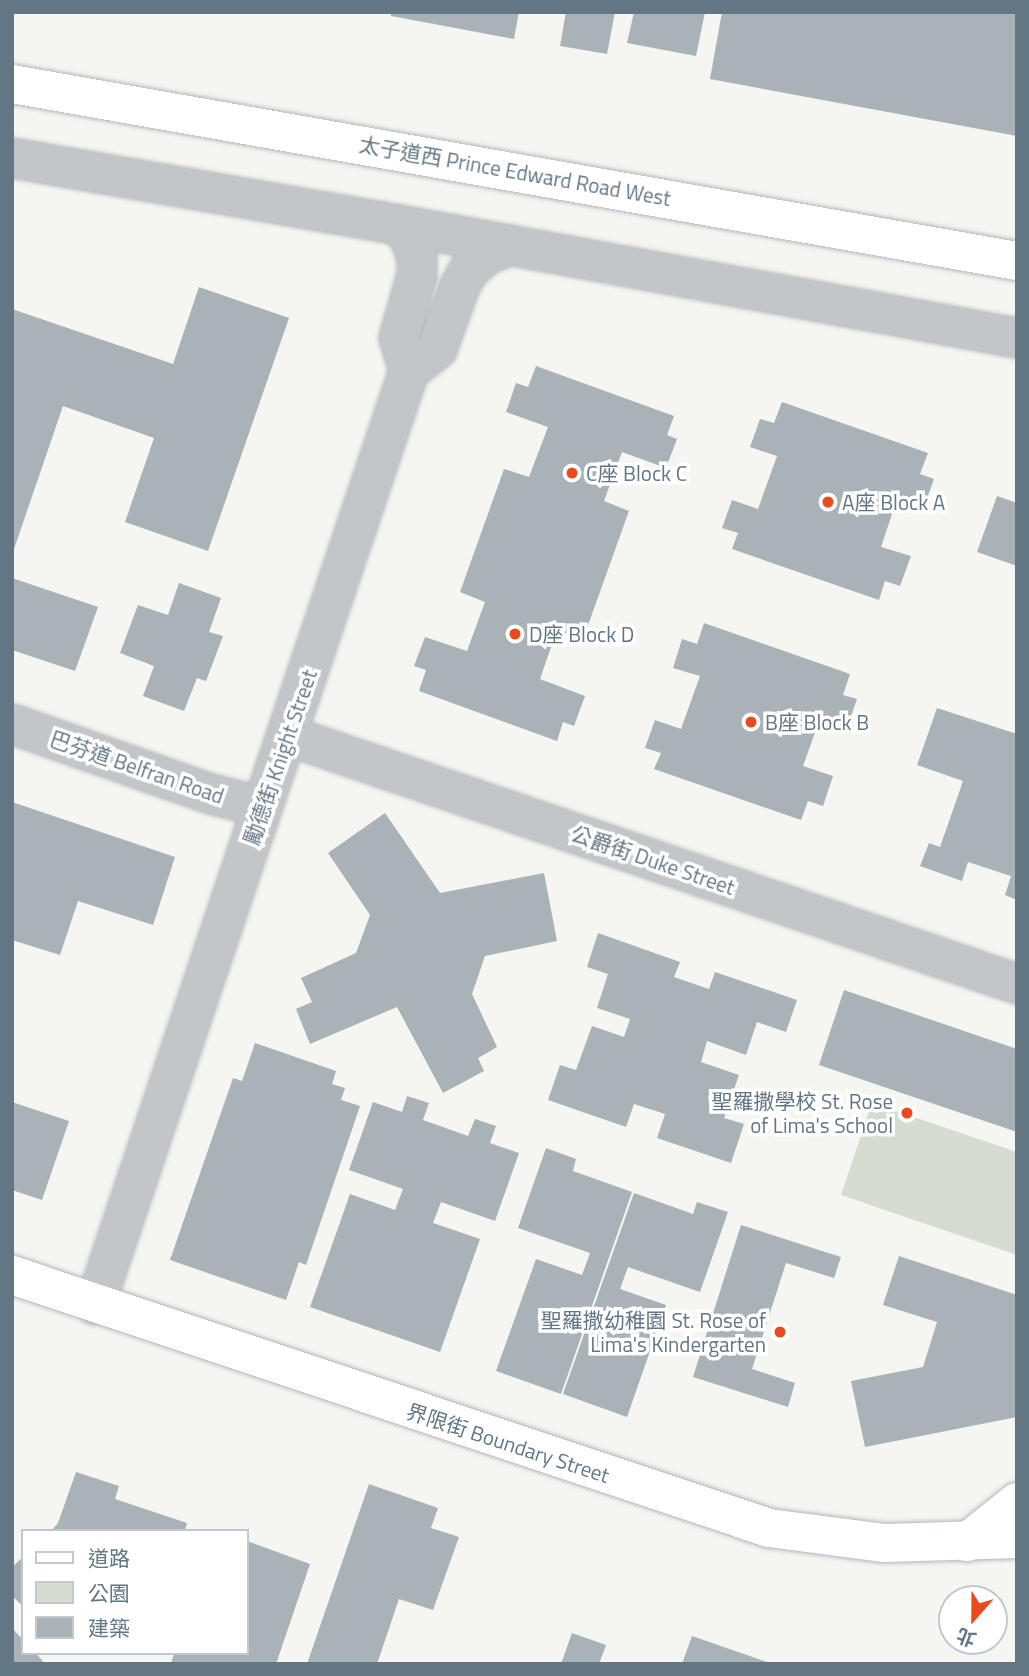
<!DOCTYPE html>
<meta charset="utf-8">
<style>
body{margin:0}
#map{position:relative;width:1029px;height:1676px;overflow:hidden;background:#f5f5f1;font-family:"Titillium Web","Noto Sans TC",sans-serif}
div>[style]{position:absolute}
.green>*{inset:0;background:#d6dcd2}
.building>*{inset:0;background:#a9b2b7}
.roads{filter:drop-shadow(0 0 2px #b3b8bc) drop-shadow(0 0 2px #b3b8bc)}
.minor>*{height:38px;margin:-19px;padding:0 19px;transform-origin:19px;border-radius:19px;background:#c2c6c9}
.tertiary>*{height:38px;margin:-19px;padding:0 19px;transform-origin:19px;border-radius:19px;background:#c2c6c9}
.primary>*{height:38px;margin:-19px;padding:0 19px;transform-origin:19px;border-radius:19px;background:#fff}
.dots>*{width:19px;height:19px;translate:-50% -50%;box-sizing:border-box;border:4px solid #fff;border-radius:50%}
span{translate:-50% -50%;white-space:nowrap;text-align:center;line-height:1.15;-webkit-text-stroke:7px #fff;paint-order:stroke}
.street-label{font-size:21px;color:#637684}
.poi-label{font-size:21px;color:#637684}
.left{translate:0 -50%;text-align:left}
.right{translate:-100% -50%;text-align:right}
.frame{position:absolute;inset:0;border:14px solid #637684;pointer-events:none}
.legend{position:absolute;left:21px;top:1529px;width:228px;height:126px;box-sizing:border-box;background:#fff;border:2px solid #c1c8ce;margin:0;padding:9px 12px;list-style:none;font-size:21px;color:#637684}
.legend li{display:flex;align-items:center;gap:14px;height:35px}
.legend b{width:35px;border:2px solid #c1c8ce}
.north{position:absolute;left:938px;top:1585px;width:70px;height:70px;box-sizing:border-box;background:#fff;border:2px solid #c1c8ce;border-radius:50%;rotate:201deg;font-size:19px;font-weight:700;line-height:28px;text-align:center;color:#637684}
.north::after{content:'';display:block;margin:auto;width:24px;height:32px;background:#e94a1e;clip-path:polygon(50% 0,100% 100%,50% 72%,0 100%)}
</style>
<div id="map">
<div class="green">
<div style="clip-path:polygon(872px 1103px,1017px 1152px,1017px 1255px,841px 1195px)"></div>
</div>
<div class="building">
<div style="clip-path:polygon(391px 12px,519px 12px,514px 39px,391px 16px)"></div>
<div style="clip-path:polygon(566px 12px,615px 12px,607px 54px,560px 46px)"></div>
<div style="clip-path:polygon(634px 12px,705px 12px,696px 56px,627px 43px)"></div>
<div style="clip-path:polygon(722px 12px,1017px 12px,1017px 136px,710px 79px)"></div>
<div style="clip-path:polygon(199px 287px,289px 318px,208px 551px,125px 522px,154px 438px,63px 406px,12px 555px,12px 309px,173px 364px)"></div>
<div style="clip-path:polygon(536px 366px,674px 416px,667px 435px,677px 439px,666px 468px,622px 452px,604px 501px,629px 511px,583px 639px,557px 630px,540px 679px,585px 696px,574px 726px,563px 722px,557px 741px,419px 691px,426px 670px,414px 666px,425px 637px,467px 651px,485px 602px,460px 592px,504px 469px,529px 477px,548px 427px,506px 412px,516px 383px,528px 387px)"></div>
<div style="clip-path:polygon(782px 402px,928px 453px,920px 474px,934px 479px,925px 504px,898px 496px,881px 547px,911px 556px,900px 586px,885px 581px,879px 600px,732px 549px,738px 533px,722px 528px,732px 500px,758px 509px,777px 456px,750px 447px,760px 419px,774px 423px)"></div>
<div style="clip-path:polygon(997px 496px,1017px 503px,1017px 566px,977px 552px)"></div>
<div style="clip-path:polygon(12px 578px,98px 607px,75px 671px,12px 650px)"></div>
<div style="clip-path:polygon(179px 583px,221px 598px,209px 632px,223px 636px,206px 681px,197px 678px,184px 711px,143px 696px,154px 666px,120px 653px,138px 605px,168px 615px)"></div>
<div style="clip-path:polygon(704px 623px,850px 674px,843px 695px,857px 699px,848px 725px,821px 716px,803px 766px,833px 776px,823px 806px,808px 801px,801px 820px,654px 769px,661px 753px,645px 748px,655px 720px,681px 729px,700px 676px,673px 668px,682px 639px,697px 644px)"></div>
<div style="clip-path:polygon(937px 708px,1017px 734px,1017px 900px,1005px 895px,1011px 876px,968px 862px,962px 881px,920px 866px,929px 843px,940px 847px,963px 781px,917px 765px)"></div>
<div style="clip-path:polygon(12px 802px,175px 857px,153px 925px,78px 901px,60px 955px,12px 940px)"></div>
<div style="clip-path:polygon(385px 813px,440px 893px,544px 873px,557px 941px,485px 956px,472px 994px,497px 1047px,478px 1058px,484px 1071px,443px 1093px,397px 1007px,310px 1044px,296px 1009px,312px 1002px,301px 978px,356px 953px,370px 915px,328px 853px)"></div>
<div style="clip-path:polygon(598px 933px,680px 962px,674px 977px,709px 989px,715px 972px,797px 1000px,786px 1032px,757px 1022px,746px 1055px,707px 1041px,701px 1062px,739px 1075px,724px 1118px,744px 1124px,731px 1163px,657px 1138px,665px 1114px,634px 1104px,626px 1127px,548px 1100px,560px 1065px,576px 1070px,592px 1026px,624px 1037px,630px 1019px,597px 1008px,608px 974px,587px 967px)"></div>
<div style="clip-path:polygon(844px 990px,1017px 1049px,1017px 1132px,819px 1065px)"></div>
<div style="clip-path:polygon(255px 1043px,336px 1071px,332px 1084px,345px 1088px,341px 1100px,360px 1106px,306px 1265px,299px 1262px,286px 1300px,170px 1260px,233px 1078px,242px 1081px)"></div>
<div style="clip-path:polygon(407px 1096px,429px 1103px,423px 1120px,468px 1136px,475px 1119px,496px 1126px,490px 1143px,519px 1153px,495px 1221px,441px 1202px,433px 1223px,480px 1239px,440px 1352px,310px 1307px,350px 1194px,395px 1210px,403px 1189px,349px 1170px,373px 1102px,402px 1112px)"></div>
<div style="clip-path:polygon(12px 1102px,69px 1121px,42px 1200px,12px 1190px)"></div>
<div style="clip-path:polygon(546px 1148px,576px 1159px,573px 1171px,632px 1192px,561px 1394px,496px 1371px,536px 1259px,582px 1275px,590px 1253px,518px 1228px)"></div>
<div style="clip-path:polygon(634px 1193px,693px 1214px,697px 1202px,728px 1212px,700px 1292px,628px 1267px,620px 1289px,666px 1305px,627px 1417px,563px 1394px)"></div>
<div style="clip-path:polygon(741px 1225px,841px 1257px,834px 1278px,786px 1263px,752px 1369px,795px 1383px,788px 1407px,693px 1377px)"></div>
<div style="clip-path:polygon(899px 1256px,1017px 1295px,1017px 1417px,865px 1447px,851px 1381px,923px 1367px,937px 1322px,883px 1305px)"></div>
<div style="clip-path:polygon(76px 1472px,119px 1486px,115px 1499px,187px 1523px,185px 1531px,51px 1531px,58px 1523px)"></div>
<div style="clip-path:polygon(369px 1484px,438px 1508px,431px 1528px,459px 1537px,433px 1610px,399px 1599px,377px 1664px,307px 1664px)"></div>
<div style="clip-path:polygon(247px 1541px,310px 1564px,276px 1664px,171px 1664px,174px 1653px,247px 1653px)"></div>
<div style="clip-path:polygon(23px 1557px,23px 1606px,12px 1596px,12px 1567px)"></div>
<div style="clip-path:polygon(12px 1628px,23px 1640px,23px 1653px,36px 1653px,45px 1664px,12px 1664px)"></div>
<div style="clip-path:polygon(572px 1633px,606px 1645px,599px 1664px,561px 1664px)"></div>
<div style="clip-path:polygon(692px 1636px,770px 1663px,770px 1664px,682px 1664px)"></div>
</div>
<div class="roads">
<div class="minor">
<div style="left:12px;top:158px;width:393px;rotate:9.8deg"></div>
<div style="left:12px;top:724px;width:211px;rotate:19.4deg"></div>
<div style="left:211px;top:794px;width:53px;rotate:14.3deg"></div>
<div style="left:289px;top:736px;width:769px;rotate:18.81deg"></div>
</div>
<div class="tertiary">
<div style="left:399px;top:225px;width:628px;rotate:10.36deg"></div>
<div style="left:399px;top:225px;width:19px;rotate:51deg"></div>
<div style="left:411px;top:240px;width:20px;rotate:72deg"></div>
<div style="left:417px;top:259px;width:16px;rotate:90deg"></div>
<div style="left:417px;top:275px;width:66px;rotate:105.9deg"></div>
<div style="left:399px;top:338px;width:34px;rotate:73deg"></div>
<div style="left:95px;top:1305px;width:985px;rotate:-71.42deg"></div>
<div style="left:409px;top:371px;width:36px;rotate:-38deg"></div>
<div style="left:437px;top:349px;width:67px;rotate:-69.9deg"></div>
<div style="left:460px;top:286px;width:18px;rotate:-61deg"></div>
<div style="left:469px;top:270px;width:23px;rotate:-41deg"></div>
<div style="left:486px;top:255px;width:27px;rotate:-22deg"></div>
</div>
<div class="primary">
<div style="left:12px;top:84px;width:1020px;rotate:9.99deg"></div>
<div style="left:12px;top:1275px;width:798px;rotate:18.48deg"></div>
<div style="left:769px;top:1528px;width:117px;rotate:7.4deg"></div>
<div style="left:885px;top:1543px;width:132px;rotate:-1.7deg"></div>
<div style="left:967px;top:1542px;width:64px;rotate:-38.7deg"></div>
</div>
</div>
<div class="dots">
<div style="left:572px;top:473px;background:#e94a1e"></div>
<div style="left:828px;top:502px;background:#e94a1e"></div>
<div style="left:515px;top:634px;background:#e94a1e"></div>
<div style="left:751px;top:722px;background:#e94a1e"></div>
<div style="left:907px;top:1113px;background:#e94a1e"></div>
<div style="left:780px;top:1332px;background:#e94a1e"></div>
</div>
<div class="street-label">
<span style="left:515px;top:171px;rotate:10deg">太子道西 Prince Edward Road West</span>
<span style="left:280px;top:757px;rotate:-71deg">勵德街 Knight Street</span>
<span style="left:137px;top:767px;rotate:19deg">巴芬道 Belfran Road</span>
<span style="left:653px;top:860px;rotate:19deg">公爵街 Duke Street</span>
<span style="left:508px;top:1443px;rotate:18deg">界限街 Boundary Street</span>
</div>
<div class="poi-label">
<span class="left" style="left:586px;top:473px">C座 Block C</span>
<span class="left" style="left:842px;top:502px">A座 Block A</span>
<span class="left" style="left:529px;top:634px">D座 Block D</span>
<span class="left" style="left:765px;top:722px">B座 Block B</span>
<span class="right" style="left:893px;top:1113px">聖羅撒學校 St. Rose<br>of Lima's School</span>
<span class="right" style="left:766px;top:1332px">聖羅撒幼稚園 St. Rose of<br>Lima's Kindergarten</span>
</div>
<div class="frame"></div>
<ul class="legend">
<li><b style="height:9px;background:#fff"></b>道路</li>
<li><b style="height:19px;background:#d6dcd2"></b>公園</li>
<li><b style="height:19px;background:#a9b2b7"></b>建築</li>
</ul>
<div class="north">北</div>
</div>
